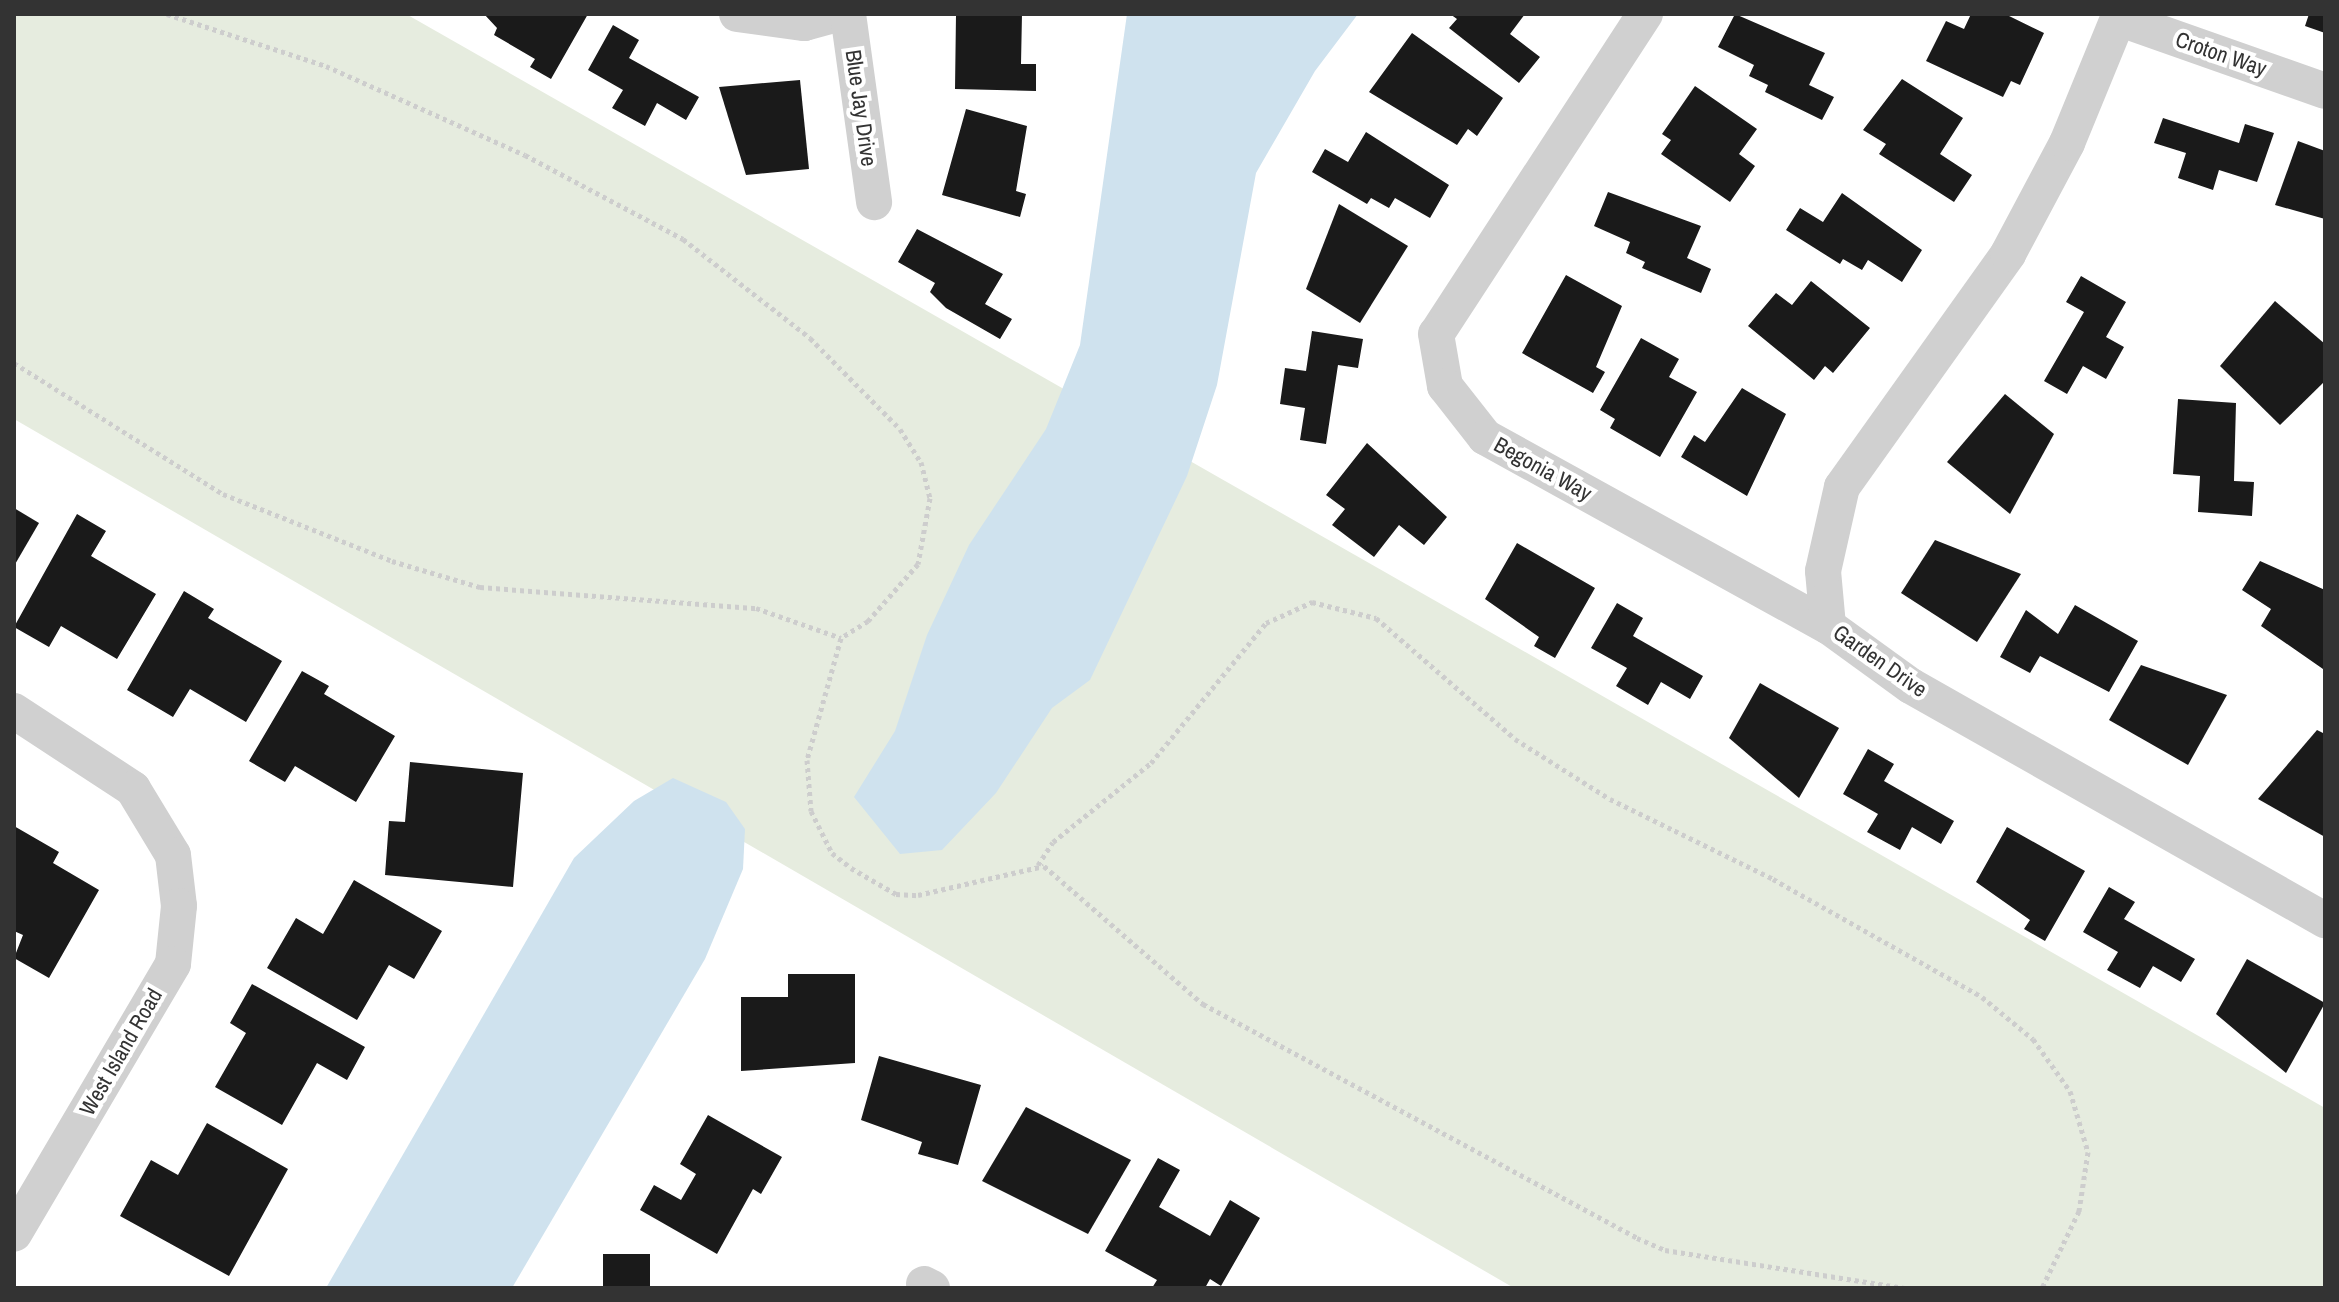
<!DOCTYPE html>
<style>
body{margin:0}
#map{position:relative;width:2339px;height:1302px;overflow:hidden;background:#fff;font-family:"Archivo Narrow",sans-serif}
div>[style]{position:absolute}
.green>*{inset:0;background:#e6ecdf}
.water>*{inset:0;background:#cfe2ee}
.building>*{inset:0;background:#1a1a1a}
.path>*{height:5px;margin-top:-2.5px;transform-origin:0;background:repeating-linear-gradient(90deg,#cdcdcd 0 4px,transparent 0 8px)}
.minor>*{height:36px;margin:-18px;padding:0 18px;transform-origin:18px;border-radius:18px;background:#d0d0d0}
span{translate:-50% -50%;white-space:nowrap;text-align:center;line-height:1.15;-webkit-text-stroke:8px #fff;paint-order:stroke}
.street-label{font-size:22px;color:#333}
.frame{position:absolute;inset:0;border:16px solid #333;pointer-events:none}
</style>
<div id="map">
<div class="green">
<div style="clip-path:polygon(14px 14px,406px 14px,2325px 1108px,2325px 1288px,1514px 1288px,14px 419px)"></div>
</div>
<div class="water">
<div style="clip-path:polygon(1127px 14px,1358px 14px,1315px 71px,1256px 173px,1217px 385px,1187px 476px,1090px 680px,1052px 708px,996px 793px,942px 850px,900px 854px,854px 797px,895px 731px,927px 635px,969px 545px,1046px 429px,1080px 345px)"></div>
<div style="clip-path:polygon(673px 778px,726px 802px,745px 829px,743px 869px,705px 959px,512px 1288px,326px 1288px,574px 858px,634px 801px)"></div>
</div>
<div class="building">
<div style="clip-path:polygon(484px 14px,588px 14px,551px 79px,530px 67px,535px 59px,494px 35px,497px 28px)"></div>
<div style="clip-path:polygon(956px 14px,1022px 14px,1021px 64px,1036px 64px,1036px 91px,955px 89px)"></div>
<div style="clip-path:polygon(1450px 14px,1525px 14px,1510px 34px,1540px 57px,1519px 83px,1449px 28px,1457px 19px)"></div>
<div style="clip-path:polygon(1735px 14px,1825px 53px,1809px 85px,1834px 97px,1822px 120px,1765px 92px,1768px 85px,1749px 76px,1754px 65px,1718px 47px)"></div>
<div style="clip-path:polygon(1971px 14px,2005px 14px,2044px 33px,2020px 85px,2011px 81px,2003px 97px,1926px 61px,1946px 21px,1964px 29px)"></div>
<div style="clip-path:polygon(2309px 14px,2325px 14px,2325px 33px,2305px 26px)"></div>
<div style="clip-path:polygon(613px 25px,639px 40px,629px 58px,699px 97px,686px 120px,657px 103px,645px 126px,612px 108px,623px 90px,588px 70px)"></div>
<div style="clip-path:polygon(1412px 33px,1503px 98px,1477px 136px,1468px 129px,1457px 145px,1369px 92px)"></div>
<div style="clip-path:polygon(1902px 79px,1963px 118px,1940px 154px,1972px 175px,1954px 202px,1879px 154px,1886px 144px,1863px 130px)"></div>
<div style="clip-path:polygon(800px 80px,809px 169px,746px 175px,719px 87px)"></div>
<div style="clip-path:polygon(1695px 86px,1757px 129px,1739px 154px,1755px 166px,1730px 202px,1661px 154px,1671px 140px,1662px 134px)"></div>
<div style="clip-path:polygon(966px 109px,1027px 126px,1016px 191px,1026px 194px,1020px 217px,942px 195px)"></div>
<div style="clip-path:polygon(2163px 118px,2239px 143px,2245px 124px,2274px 133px,2257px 182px,2219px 170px,2213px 190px,2178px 178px,2186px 153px,2154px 143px)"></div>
<div style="clip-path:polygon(1366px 132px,1449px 185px,1430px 218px,1395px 198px,1389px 208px,1371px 198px,1367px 204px,1312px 172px,1325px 149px,1348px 162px)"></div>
<div style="clip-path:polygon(2298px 141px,2325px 151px,2325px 219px,2275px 205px)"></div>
<div style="clip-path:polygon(1608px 192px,1701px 226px,1687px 258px,1711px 269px,1701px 293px,1642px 268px,1645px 262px,1626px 253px,1630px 242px,1594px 226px)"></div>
<div style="clip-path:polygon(1842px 193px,1922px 250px,1902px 282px,1868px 260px,1862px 270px,1843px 259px,1840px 264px,1786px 230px,1800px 208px,1823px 222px)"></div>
<div style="clip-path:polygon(1339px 204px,1408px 246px,1360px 323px,1306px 289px)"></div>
<div style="clip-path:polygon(917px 229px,1003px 274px,985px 304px,1012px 319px,1000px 339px,946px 308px,930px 292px,935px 283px,898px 262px)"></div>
<div style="clip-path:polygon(1566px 275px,1622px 306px,1596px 367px,1605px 372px,1593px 393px,1522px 353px)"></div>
<div style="clip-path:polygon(2081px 276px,2126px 302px,2106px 337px,2124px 347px,2106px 379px,2083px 366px,2067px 394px,2044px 381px,2084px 312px,2066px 302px)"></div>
<div style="clip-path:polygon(1811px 281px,1870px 328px,1833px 373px,1825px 366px,1814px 380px,1748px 326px,1776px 293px,1792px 305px)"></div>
<div style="clip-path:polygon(2275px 301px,2325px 344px,2325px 381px,2280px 425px,2220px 366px)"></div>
<div style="clip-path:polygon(1312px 331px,1363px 339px,1358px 368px,1338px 365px,1326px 444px,1300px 440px,1305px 408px,1280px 404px,1285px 368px,1306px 371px)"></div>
<div style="clip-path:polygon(1641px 338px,1679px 359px,1669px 377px,1697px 392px,1660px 457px,1610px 428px,1615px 419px,1600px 410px)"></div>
<div style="clip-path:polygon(1742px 388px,1786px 414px,1747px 496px,1681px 457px,1694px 435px,1705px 442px)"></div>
<div style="clip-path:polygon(2005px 394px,2054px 434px,2010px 514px,1947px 462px)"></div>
<div style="clip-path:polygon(2178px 399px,2236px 403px,2234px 481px,2254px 482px,2252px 516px,2198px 512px,2200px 476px,2173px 474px)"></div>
<div style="clip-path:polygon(1367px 443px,1447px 517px,1424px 545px,1399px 525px,1374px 557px,1332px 525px,1345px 509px,1326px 495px)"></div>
<div style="clip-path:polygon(14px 508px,39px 523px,14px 566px)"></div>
<div style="clip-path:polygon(77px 514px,106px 531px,91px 556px,156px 594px,117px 659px,61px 626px,49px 647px,14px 627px)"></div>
<div style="clip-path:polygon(1935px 540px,2021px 574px,1977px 642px,1901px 593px)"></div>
<div style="clip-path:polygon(1517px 543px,1595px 588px,1555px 658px,1534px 646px,1539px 637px,1485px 599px)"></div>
<div style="clip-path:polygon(2260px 561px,2325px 590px,2323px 669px,2261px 626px,2271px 609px,2242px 590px)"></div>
<div style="clip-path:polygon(184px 591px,214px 609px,208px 618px,282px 661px,246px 722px,190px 689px,173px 717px,127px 690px)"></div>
<div style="clip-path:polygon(1617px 603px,1643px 618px,1633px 636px,1703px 676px,1690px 699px,1661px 682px,1648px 705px,1616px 686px,1627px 668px,1591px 648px)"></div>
<div style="clip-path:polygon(2075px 605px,2138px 641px,2109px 692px,2040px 656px,2030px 673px,2000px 657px,2026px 610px,2058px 634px)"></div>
<div style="clip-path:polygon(2141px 665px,2227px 695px,2188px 765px,2109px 720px)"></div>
<div style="clip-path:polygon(302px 671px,329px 686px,324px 694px,395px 736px,356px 802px,295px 766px,285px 782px,249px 761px)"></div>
<div style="clip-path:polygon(1760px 683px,1839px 728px,1799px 798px,1729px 738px)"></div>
<div style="clip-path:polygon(2317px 730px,2325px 734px,2325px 837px,2258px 799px)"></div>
<div style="clip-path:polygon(1868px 749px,1894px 764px,1884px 781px,1954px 821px,1941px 844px,1912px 827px,1900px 850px,1867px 832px,1878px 814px,1843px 794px)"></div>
<div style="clip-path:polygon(410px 762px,523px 773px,513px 887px,385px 875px,389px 821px,405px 822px)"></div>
<div style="clip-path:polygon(14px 826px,59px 852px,53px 863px,99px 890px,49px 978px,14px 958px,23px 935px,14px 931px)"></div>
<div style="clip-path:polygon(2007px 827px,2085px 871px,2045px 941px,2024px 929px,2030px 920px,1976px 882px)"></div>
<div style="clip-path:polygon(354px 880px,442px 931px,414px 979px,389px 965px,357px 1020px,267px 968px,296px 918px,323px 934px)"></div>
<div style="clip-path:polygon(2109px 887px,2135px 902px,2124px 919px,2195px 959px,2181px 982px,2153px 966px,2140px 988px,2107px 970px,2118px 952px,2083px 932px)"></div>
<div style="clip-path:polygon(2247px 959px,2325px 1003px,2286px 1073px,2216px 1014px)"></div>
<div style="clip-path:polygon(788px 974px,855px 974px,855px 1063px,741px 1071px,741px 997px,788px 997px)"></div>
<div style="clip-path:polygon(252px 984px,365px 1047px,347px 1080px,317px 1063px,282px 1125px,215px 1087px,246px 1033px,230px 1023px)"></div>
<div style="clip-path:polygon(879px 1056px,981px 1085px,958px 1165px,918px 1154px,922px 1142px,861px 1120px)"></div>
<div style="clip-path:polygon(1026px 1107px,1131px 1160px,1088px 1234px,982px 1181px)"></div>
<div style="clip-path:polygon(708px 1115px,782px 1157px,761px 1194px,753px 1189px,717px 1254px,640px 1210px,654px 1185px,681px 1200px,696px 1174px,680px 1164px)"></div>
<div style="clip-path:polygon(207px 1123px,288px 1169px,229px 1276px,120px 1216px,151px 1160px,178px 1175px)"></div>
<div style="clip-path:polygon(1158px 1158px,1180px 1170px,1159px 1207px,1210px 1236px,1230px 1200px,1260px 1218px,1221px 1286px,1210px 1279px,1205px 1288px,1152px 1288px,1157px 1280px,1105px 1251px)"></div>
<div style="clip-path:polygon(603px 1254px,650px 1254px,650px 1288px,603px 1288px)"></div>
</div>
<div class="path">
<div style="left:167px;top:14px;width:167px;rotate:18.1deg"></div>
<div style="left:326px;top:66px;width:218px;rotate:24.1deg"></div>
<div style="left:525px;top:155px;width:179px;rotate:28deg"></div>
<div style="left:683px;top:239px;width:161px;rotate:37.9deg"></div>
<div style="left:810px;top:338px;width:128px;rotate:45.3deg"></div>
<div style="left:900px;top:429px;width:39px;rotate:58deg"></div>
<div style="left:921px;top:462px;width:37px;rotate:76deg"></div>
<div style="left:930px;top:498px;width:67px;rotate:100.3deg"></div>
<div style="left:918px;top:564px;width:76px;rotate:131.3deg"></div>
<div style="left:868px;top:621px;width:32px;rotate:148deg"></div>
<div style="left:14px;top:363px;width:247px;rotate:32.1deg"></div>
<div style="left:223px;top:494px;width:182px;rotate:21.6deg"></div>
<div style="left:392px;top:561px;width:92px;rotate:16.5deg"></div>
<div style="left:480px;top:587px;width:277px;rotate:4.4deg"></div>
<div style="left:756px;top:608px;width:90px;rotate:19.4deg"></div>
<div style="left:841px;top:638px;width:127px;rotate:105.6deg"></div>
<div style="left:807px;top:760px;width:51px;rotate:85.5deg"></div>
<div style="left:811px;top:811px;width:47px;rotate:63.4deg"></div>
<div style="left:832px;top:853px;width:24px;rotate:38deg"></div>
<div style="left:851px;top:868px;width:52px;rotate:30deg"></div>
<div style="left:896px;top:894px;width:22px;rotate:3deg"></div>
<div style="left:918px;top:895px;width:129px;rotate:-13deg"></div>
<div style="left:1044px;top:866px;width:211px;rotate:41deg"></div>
<div style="left:1203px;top:1004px;width:493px;rotate:28.3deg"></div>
<div style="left:1637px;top:1238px;width:30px;rotate:23deg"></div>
<div style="left:1665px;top:1250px;width:244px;rotate:9deg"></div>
<div style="left:1038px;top:865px;width:27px;rotate:-57deg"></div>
<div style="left:1053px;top:842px;width:126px;rotate:-38.9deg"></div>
<div style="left:1151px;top:763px;width:181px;rotate:-50.6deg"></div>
<div style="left:1266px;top:623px;width:51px;rotate:-24.5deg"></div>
<div style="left:1312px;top:602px;width:66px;rotate:14deg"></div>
<div style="left:1376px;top:618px;width:184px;rotate:41deg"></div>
<div style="left:1515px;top:739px;width:112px;rotate:32.3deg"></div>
<div style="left:1610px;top:799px;width:182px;rotate:26.1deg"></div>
<div style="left:1773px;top:879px;width:240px;rotate:29.4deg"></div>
<div style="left:1982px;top:997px;width:66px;rotate:39.5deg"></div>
<div style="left:2033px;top:1039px;width:64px;rotate:54.6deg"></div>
<div style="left:2070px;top:1091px;width:64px;rotate:73.6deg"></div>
<div style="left:2088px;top:1152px;width:60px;rotate:98.7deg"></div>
<div style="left:2079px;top:1211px;width:85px;rotate:115.7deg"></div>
</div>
<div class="minor">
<div style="left:737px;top:14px;width:68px;rotate:7.7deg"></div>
<div style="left:804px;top:23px;width:35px;rotate:-15deg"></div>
<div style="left:848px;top:14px;width:190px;rotate:82.1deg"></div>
<div style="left:1645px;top:14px;width:382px;rotate:123.1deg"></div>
<div style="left:1436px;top:334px;width:53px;rotate:80.2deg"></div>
<div style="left:1445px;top:386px;width:65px;rotate:51.9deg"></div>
<div style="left:1485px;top:437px;width:392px;rotate:28.9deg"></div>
<div style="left:1828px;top:626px;width:102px;rotate:35.9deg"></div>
<div style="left:1911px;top:686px;width:476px;rotate:29.5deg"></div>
<div style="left:2118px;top:18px;width:219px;rotate:19.4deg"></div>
<div style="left:1828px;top:626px;width:55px;rotate:-95.2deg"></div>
<div style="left:1823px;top:571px;width:86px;rotate:-77.3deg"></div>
<div style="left:1842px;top:487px;width:286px;rotate:-54.5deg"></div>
<div style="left:2008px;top:254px;width:126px;rotate:-62deg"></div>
<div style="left:2067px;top:143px;width:139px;rotate:-67.7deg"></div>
<div style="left:14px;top:711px;width:142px;rotate:33.2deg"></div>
<div style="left:133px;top:789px;width:77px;rotate:58.8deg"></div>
<div style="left:173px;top:855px;width:51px;rotate:83.3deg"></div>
<div style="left:179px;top:906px;width:58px;rotate:95.9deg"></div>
<div style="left:173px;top:964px;width:313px;rotate:120.5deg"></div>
<div style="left:924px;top:1284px;width:9px;rotate:27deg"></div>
</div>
<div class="street-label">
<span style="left:2221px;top:54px;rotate:19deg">Croton Way</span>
<span style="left:861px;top:108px;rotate:82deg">Blue Jay Drive</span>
<span style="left:1543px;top:469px;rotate:29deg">Begonia Way</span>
<span style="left:1880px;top:661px;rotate:35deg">Garden Drive</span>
<span style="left:121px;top:1052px;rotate:-60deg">West Island Road</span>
</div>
<div class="frame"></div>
</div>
